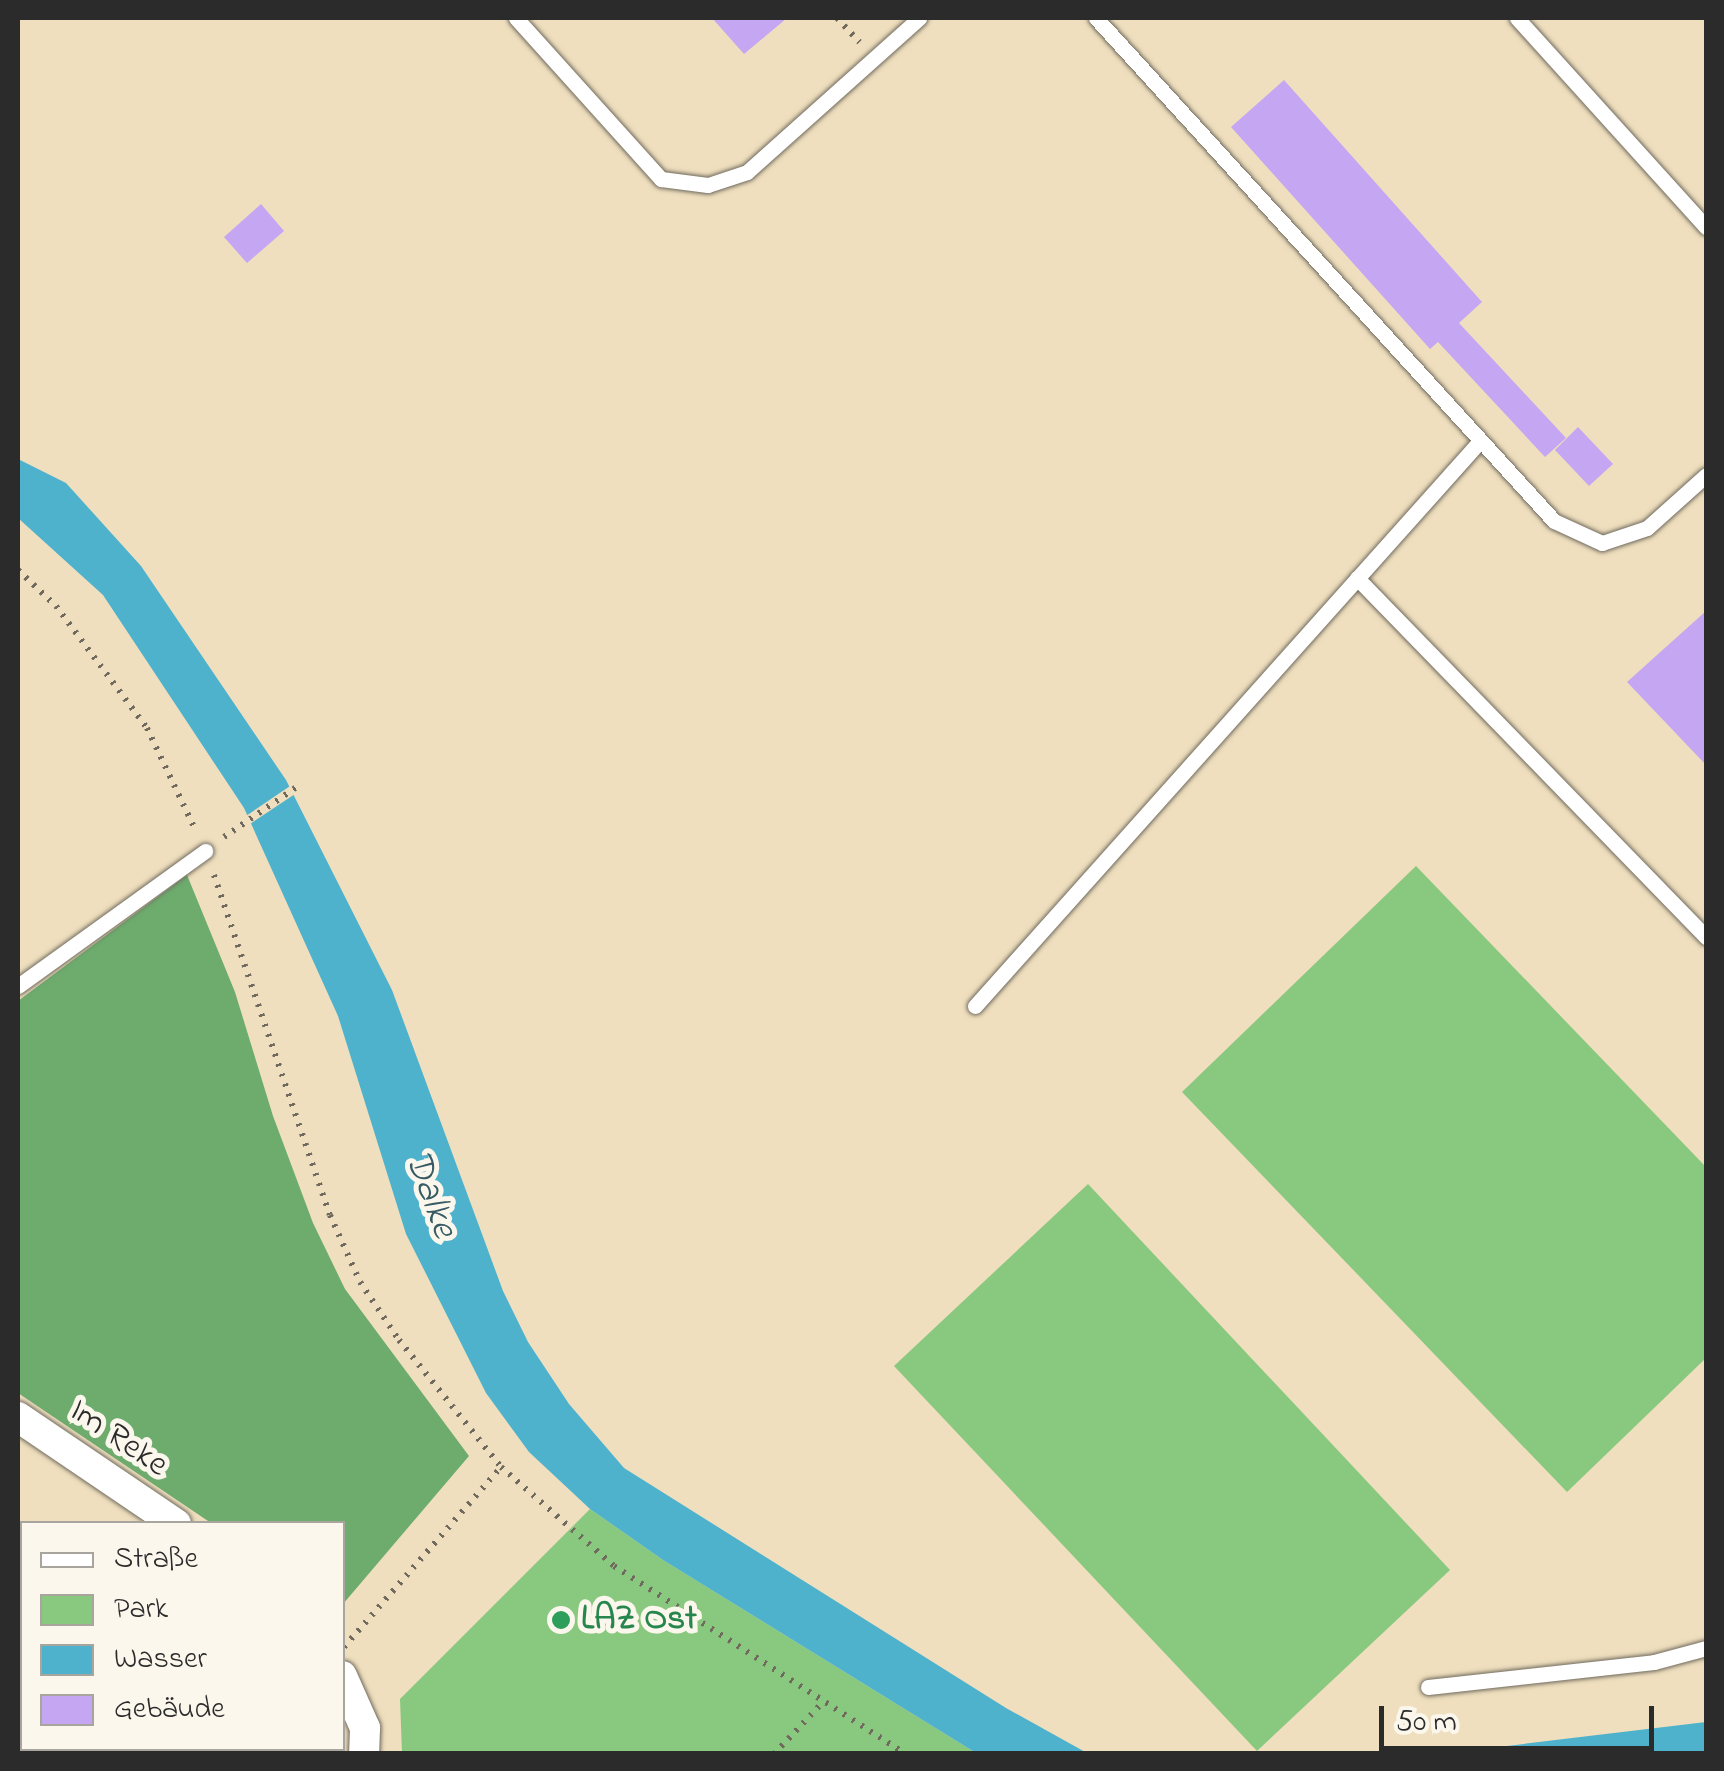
<!DOCTYPE html>
<meta charset="utf-8">
<style>
body{margin:0}
#map{position:relative;width:1724px;height:1771px;overflow:hidden;background:#efdfbe;font-family:"Indie Flower",sans-serif}
div>[style]{position:absolute}
.green>*{inset:0;background:#89c87f}
.forest>*{inset:0;background:#6eac6e}
.water>*{inset:0;background:#4eb2cd}
.pier>*{inset:0;background:#efdfbe}
.building>*{inset:0;background:#c5a6f2}
.path>*{height:6px;margin-top:-3px;transform-origin:0;background:repeating-linear-gradient(90deg,#706a5e 0 2.5px,transparent 0 10.5px)}
.roads{filter:drop-shadow(0 0 2px #706a5e) drop-shadow(0 0 2px #706a5e)}
.lane>*{height:15px;margin:-7.5px;padding:0 7.5px;transform-origin:7.5px;border-radius:7.5px;background:#fff}
.street>*{height:30px;margin:-15px;padding:0 15px;transform-origin:15px;border-radius:15px;background:#fff}
.dots>*{width:28px;height:28px;translate:-50% -50%;box-sizing:border-box;border:5px solid #fbf7ec;border-radius:50%}
span{translate:-50% -50%;white-space:nowrap;text-align:center;line-height:1.15;-webkit-text-stroke:10px #fbf7ec;paint-order:stroke}
.street-label{font-size:35px;color:#2b2b2b}
.leisure-label{font-size:35px;color:#27864d;font-weight:700}
.left{translate:0 -50%;text-align:left}
.water-label{font-size:38px;color:#375a64;font-style:italic}
.frame{position:absolute;inset:0;border:20px solid #2b2b2b;pointer-events:none}
.legend{position:absolute;left:20px;top:1521px;width:325px;height:230px;box-sizing:border-box;background:#fbf7ec;border:2px solid #a8a59f;margin:0;padding:12px 18px;list-style:none;font-size:30px;color:#2b2b2b}
.legend li{display:flex;align-items:center;gap:20px;height:50px}
.legend b{width:50px;border:2px solid #a8a59f}
.scale{position:absolute;left:1379px;top:1706px;width:275px;height:45px;box-sizing:border-box;border:5px solid #2b2b2b;border-top:0;padding-left:12px;font-size:30px;line-height:35px;white-space:nowrap;color:#2b2b2b;-webkit-text-stroke:8px #fbf7ec;paint-order:stroke}
</style>
<div id="map">
<div class="green">
<div style="clip-path:polygon(1416px 866px,1706px 1167px,1706px 1358px,1567px 1492px,1182px 1092px)"></div>
<div style="clip-path:polygon(1088px 1184px,1450px 1570px,1257px 1751px,894px 1366px)"></div>
<div style="clip-path:polygon(590px 1509px,663px 1560px,976px 1753px,402px 1753px,400px 1699px)"></div>
</div>
<div class="forest">
<div style="clip-path:polygon(187px 875px,235px 992px,273px 1116px,313px 1223px,345px 1289px,469px 1456px,343px 1604px,342px 1524px,211px 1523px,18px 1393px,18px 1001px)"></div>
</div>
<div class="water">
<div style="clip-path:polygon(18px 459px,66px 483px,141px 566px,286px 780px,392px 990px,503px 1291px,528px 1342px,569px 1404px,624px 1468px,1006px 1708px,1087px 1753px,976px 1753px,663px 1560px,590px 1509px,529px 1452px,486px 1393px,406px 1234px,338px 1016px,244px 808px,103px 595px,18px 518px)"></div>
<div style="clip-path:polygon(1706px 1722px,1706px 1753px,1448px 1753px)"></div>
</div>
<div class="pier">
<div style="clip-path:polygon(293px 784px,298px 792px,247px 826px,243px 818px)"></div>
</div>
<div class="building">
<div style="clip-path:polygon(712px 18px,787px 18px,744px 54px)"></div>
<div style="clip-path:polygon(1284px 80px,1482px 302px,1459px 323px,1566px 438px,1545px 457px,1438px 342px,1430px 349px,1231px 127px)"></div>
<div style="clip-path:polygon(261px 204px,284px 231px,247px 263px,224px 237px)"></div>
<div style="clip-path:polygon(1578px 427px,1613px 464px,1589px 486px,1555px 450px)"></div>
<div style="clip-path:polygon(1706px 611px,1706px 765px,1627px 682px)"></div>
</div>
<div class="path">
<div style="left:837px;top:18px;width:33px;rotate:47deg"></div>
<div style="left:18px;top:570px;width:52px;rotate:43.5deg"></div>
<div style="left:56px;top:606px;width:152px;rotate:53.3deg"></div>
<div style="left:147px;top:728px;width:114px;rotate:64.6deg"></div>
<div style="left:224px;top:837px;width:93px;rotate:-34.5deg"></div>
<div style="left:214px;top:875px;width:359px;rotate:71.2deg"></div>
<div style="left:330px;top:1215px;width:73px;rotate:65.9deg"></div>
<div style="left:360px;top:1282px;width:70px;rotate:56.1deg"></div>
<div style="left:399px;top:1340px;width:163px;rotate:51.2deg"></div>
<div style="left:501px;top:1467px;width:150px;rotate:41.2deg"></div>
<div style="left:614px;top:1566px;width:347px;rotate:32.8deg"></div>
<div style="left:344px;top:1647px;width:239px;rotate:-48.9deg"></div>
<div style="left:774px;top:1754px;width:73px;rotate:-46.7deg"></div>
</div>
<div class="roads">
<div class="lane">
<div style="left:516px;top:18px;width:217px;rotate:48deg"></div>
<div style="left:661px;top:179px;width:47px;rotate:7.3deg"></div>
<div style="left:708px;top:185px;width:41px;rotate:-18.4deg"></div>
<div style="left:747px;top:172px;width:231px;rotate:-41.8deg"></div>
<div style="left:1096px;top:18px;width:680px;rotate:47.68deg"></div>
<div style="left:1554px;top:521px;width:53px;rotate:24.6deg"></div>
<div style="left:1602px;top:543px;width:47px;rotate:-18.4deg"></div>
<div style="left:1647px;top:528px;width:79px;rotate:-41.9deg"></div>
<div style="left:1517px;top:18px;width:282px;rotate:47.9deg"></div>
<div style="left:1357px;top:578px;width:501px;rotate:45.81deg"></div>
<div style="left:18px;top:986px;width:231px;rotate:-35.8deg"></div>
<div style="left:975px;top:1006px;width:758px;rotate:-48.21deg"></div>
<div style="left:1428px;top:1687px;width:227px;rotate:-6.3deg"></div>
<div style="left:1654px;top:1662px;width:54px;rotate:-15.1deg"></div>
</div>
<div class="street">
<div style="left:18px;top:1417px;width:191px;rotate:34.1deg"></div>
<div style="left:342px;top:1676px;width:57px;rotate:66.1deg"></div>
<div style="left:365px;top:1728px;width:26px;rotate:92deg"></div>
</div>
</div>
<div class="dots">
<div style="left:561px;top:1620px;background:#2e9e5b"></div>
</div>
<div class="street-label">
<span style="left:118px;top:1439px;rotate:34deg">Im Reke</span>
</div>
<div class="leisure-label">
<span class="left" style="left:581px;top:1620px">LAZ Ost</span>
</div>
<div class="water-label">
<span style="left:429px;top:1195px;rotate:70deg">Dalke</span>
</div>
<div class="frame"></div>
<ul class="legend">
<li><b style="height:12px;background:#fff"></b>Straße</li>
<li><b style="height:28px;background:#89c87f"></b>Park</li>
<li><b style="height:28px;background:#4eb2cd"></b>Wasser</li>
<li><b style="height:28px;background:#c5a6f2"></b>Gebäude</li>
</ul>
<div class="scale">50 m</div>
</div>
